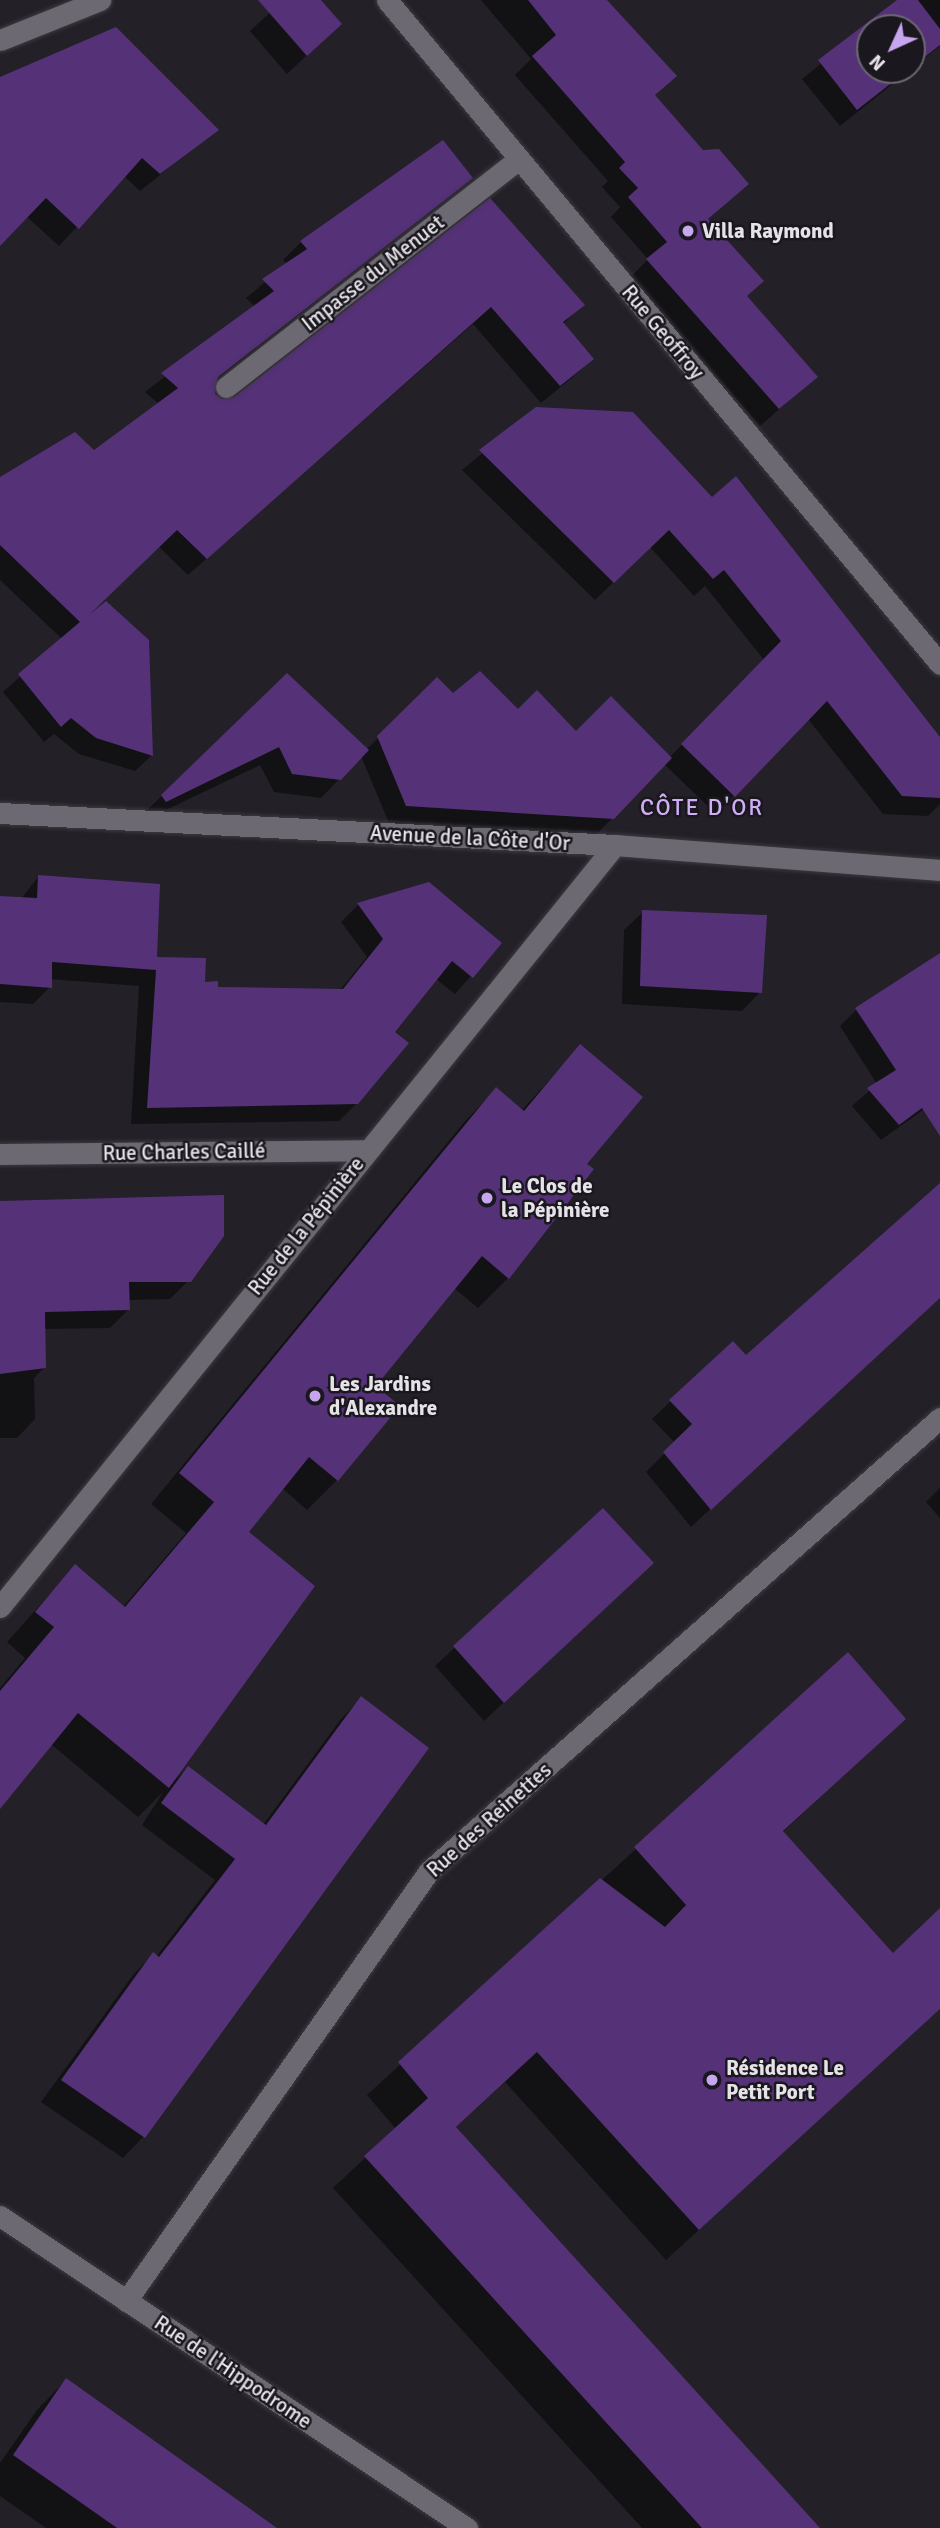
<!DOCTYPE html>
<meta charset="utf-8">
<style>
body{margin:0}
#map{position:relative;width:940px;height:2528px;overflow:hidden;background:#232027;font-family:Signika,sans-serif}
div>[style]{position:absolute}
.shadow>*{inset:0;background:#0007}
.building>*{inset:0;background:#553178}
.roads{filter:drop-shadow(0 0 2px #3d3a40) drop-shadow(0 0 2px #3d3a40)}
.street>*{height:21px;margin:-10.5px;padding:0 10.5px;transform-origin:10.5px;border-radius:10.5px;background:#6d6972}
.dots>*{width:19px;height:19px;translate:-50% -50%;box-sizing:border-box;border:4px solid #1a171e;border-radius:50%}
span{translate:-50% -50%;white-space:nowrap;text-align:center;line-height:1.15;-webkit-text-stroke:5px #1a171e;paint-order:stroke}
.poi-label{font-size:21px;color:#e5e2e8;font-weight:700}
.left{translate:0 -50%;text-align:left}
.street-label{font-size:21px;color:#e5e2e8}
.neighbourhood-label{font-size:23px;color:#ceaff4;letter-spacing:2px}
.north{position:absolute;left:856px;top:14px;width:70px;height:70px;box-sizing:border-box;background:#1a171e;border:2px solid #6b686f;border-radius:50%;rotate:225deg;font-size:19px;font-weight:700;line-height:28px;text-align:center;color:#e5e2e8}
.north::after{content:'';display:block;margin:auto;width:24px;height:32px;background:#c7a6f0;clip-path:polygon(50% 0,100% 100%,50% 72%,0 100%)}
</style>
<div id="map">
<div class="shadow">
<div style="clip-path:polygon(284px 0,319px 0,340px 24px,287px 74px,250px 31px)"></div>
<div style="clip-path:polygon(481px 0,604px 0,674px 76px,653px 97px,702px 152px,747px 184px,707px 220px,745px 297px,816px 377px,760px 426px,630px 278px,648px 259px,611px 217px,620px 207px,602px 187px,608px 181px,515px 75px,531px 59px)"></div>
<div style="clip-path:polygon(900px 0,940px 0,940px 46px,912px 68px,912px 28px,870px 28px,870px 70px,910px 70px,840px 126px,802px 79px)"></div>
<div style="clip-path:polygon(0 108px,216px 130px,140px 191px,124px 176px,59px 246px,26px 216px,0 243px)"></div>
<div style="clip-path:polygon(471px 178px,216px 380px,213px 395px,221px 401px,235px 399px,490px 201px,582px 305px,563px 324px,592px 359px,574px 376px,541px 403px,473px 324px,188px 575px,158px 546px,62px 639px,0 580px,0 479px,94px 452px,159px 404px,145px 392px,255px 307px,246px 298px,287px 264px,283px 260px,301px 242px)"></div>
<div style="clip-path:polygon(536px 409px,940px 741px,940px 804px,928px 816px,883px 814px,808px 719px,716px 814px,664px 764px,595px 836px,389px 823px,361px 756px,321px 798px,274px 792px,260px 765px,147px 819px,143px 814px,287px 675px,366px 750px,437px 680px,453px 695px,669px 758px,764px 660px,705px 586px,694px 596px,650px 547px,595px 600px,462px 470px)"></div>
<div style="clip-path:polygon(43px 656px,152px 755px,135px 771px,79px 754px,54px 734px,44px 742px,3px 692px)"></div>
<div style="clip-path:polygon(38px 877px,155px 958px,217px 989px,340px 990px,367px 957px,341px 922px,358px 905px,428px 884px,500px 943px,455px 994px,436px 979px,392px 1032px,357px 1103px,339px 1121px,131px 1124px,139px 986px,50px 979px,50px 987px,33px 1004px,0 1002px,0 898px,21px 899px)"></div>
<div style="clip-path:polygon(643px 912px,760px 992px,742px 1011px,622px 1004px,624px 930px)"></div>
<div style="clip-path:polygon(940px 955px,940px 1098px,881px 1140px,852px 1106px,877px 1084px,840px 1026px,857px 1009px)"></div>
<div style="clip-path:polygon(580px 1047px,584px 1164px,508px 1278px,478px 1308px,454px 1288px,373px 1386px,398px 1406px,337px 1480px,307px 1510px,282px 1488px,246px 1532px,170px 1784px,188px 1768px,263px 1825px,341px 1719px,361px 1698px,427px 1748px,143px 2137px,123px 2158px,41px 2102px,133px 1975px,153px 1954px,156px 1957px,215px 1880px,142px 1825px,164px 1791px,138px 1817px,51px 1744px,0 1806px,0 1688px,25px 1658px,7px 1642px,75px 1566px,123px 1607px,186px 1533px,151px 1504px,466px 1120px,496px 1090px,521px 1111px)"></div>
<div style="clip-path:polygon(0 1202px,189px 1280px,170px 1299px,128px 1300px,128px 1310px,110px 1328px,43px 1329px,45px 1367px,34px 1378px,35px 1419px,17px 1438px,0 1438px)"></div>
<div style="clip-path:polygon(899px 1334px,691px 1527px,646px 1472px,675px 1443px,652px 1419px,671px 1401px,745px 1357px)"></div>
<div style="clip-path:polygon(940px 1488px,940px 1518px,926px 1502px)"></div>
<div style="clip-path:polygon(603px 1510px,633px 1581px,484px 1721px,435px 1666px)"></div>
<div style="clip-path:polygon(848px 1655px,903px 1719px,782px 1833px,893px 1956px,940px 1911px,940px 2009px,666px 2260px,505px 2082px,455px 2128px,817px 2528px,642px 2528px,333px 2188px,396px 2129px,367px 2095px)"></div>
<div style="clip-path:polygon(66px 2380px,274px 2528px,46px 2528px,0 2496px,0 2463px,37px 2410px)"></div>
</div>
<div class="building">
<div style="clip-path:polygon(258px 0,321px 0,342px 24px,307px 56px)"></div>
<div style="clip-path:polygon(528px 0,607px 0,677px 76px,655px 95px,703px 150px,719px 149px,749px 184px,708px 219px,764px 281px,747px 296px,818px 377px,779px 409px,646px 259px,667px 242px,628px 197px,638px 188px,619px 168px,625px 162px,532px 56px,556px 35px)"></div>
<div style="clip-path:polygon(897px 0,918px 0,940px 29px,940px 45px,912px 67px,912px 28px,870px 28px,870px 70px,908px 70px,857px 110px,818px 60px)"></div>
<div style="clip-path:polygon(116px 27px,219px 130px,160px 174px,142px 158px,79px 229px,46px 198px,0 246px,0 77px)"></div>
<div style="clip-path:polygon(443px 140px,473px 178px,218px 377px,215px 394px,222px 399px,234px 397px,490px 198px,585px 305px,563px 322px,594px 359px,560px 386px,491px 307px,207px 559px,177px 530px,89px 615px,106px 601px,149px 640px,153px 756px,96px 738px,71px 718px,61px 727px,18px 674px,80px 622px,0 545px,0 477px,75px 432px,94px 450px,178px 388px,161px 373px,274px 291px,262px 279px,307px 249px,300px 241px)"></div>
<div style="clip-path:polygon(536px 407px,633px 412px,712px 497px,736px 476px,940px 737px,940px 798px,902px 796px,827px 701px,735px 797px,681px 744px,781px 641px,724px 570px,713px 579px,669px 530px,614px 583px,479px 450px)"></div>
<div style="clip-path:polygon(480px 671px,518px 709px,537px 690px,576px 731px,611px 696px,672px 758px,614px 819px,406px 806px,377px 736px,437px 677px,453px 693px)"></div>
<div style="clip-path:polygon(287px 673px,369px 750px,341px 780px,292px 774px,279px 747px,166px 802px,161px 795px)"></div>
<div style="clip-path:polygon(38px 875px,160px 884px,157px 957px,206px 958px,205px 982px,218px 981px,218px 987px,343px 989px,383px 939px,357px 903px,429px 882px,502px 943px,473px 978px,452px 961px,395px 1032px,409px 1043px,358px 1104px,147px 1108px,156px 970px,52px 962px,52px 988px,0 984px,0 896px,37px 898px)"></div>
<div style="clip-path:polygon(642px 910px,767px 915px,762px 993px,640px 986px)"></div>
<div style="clip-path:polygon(940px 953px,940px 1136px,922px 1108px,899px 1125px,867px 1088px,896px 1070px,855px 1008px)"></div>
<div style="clip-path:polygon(580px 1044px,643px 1097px,587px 1164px,594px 1169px,509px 1279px,482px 1256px,376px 1386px,400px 1406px,338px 1481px,309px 1457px,249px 1532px,315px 1586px,169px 1788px,78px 1713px,0 1809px,0 1691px,54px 1627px,35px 1612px,75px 1564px,125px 1607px,214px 1502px,179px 1473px,496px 1087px,524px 1111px)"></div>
<div style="clip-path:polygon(940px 1183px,940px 1298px,711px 1510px,663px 1452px,692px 1424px,669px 1400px,733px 1341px,746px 1355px)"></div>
<div style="clip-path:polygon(224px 1195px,224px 1236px,191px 1282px,129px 1282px,130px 1310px,45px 1312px,46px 1368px,0 1374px,0 1201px)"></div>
<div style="clip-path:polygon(603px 1508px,654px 1563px,504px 1703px,453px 1646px)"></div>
<div style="clip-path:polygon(848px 1652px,906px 1719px,783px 1831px,893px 1953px,940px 1908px,940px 2009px,699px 2230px,537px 2052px,456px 2127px,820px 2528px,702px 2528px,364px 2156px,428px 2098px,398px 2062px,600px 1878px,665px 1927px,686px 1905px,634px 1847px)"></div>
<div style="clip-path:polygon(361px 1696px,429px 1748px,145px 2138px,61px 2080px,153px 1952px,159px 1957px,235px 1859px,161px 1803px,188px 1766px,266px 1825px)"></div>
<div style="clip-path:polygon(66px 2378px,277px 2528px,117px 2528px,13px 2455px)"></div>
</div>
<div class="roads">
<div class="street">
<div style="left:387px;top:0;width:864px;rotate:50.21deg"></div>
<div style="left:0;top:40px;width:108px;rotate:-21.8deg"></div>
<div style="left:226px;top:387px;width:371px;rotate:-37.9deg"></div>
<div style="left:0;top:813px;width:616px;rotate:2.98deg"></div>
<div style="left:615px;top:845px;width:326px;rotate:4.4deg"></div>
<div style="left:0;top:1154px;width:367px;rotate:-0.6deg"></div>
<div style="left:0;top:1607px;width:979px;rotate:-51.09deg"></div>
<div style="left:0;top:2216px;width:562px;rotate:33.75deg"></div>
<div style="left:126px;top:2301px;width:526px;rotate:-54.83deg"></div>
<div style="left:429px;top:1871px;width:683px;rotate:-41.56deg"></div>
</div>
</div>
<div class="dots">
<div style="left:688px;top:231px;background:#c7a6f0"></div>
<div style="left:487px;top:1198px;background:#c7a6f0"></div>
<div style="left:315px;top:1396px;background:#c7a6f0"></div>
<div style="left:712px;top:2080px;background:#c7a6f0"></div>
</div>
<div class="poi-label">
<span class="left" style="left:702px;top:231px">Villa Raymond</span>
<span class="left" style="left:501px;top:1198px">Le Clos de<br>la Pépinière</span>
<span class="left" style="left:329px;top:1396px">Les Jardins<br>d'Alexandre</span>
<span class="left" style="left:726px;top:2080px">Résidence Le<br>Petit Port</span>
</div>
<div class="street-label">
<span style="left:373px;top:273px;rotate:-38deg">Impasse du Menuet</span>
<span style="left:663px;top:332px;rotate:50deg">Rue Geoffroy</span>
<span style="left:470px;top:838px;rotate:3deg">Avenue de la Côte d'Or</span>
<span style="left:184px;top:1152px;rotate:-1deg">Rue Charles Caillé</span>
<span style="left:306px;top:1226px;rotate:-51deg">Rue de la Pépinière</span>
<span style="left:489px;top:1820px;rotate:-42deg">Rue des Reinettes</span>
<span style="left:233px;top:2372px;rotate:34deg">Rue de l'Hippodrome</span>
</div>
<div class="neighbourhood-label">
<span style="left:702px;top:808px">CÔTE D'OR</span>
</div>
<div class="north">N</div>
</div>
